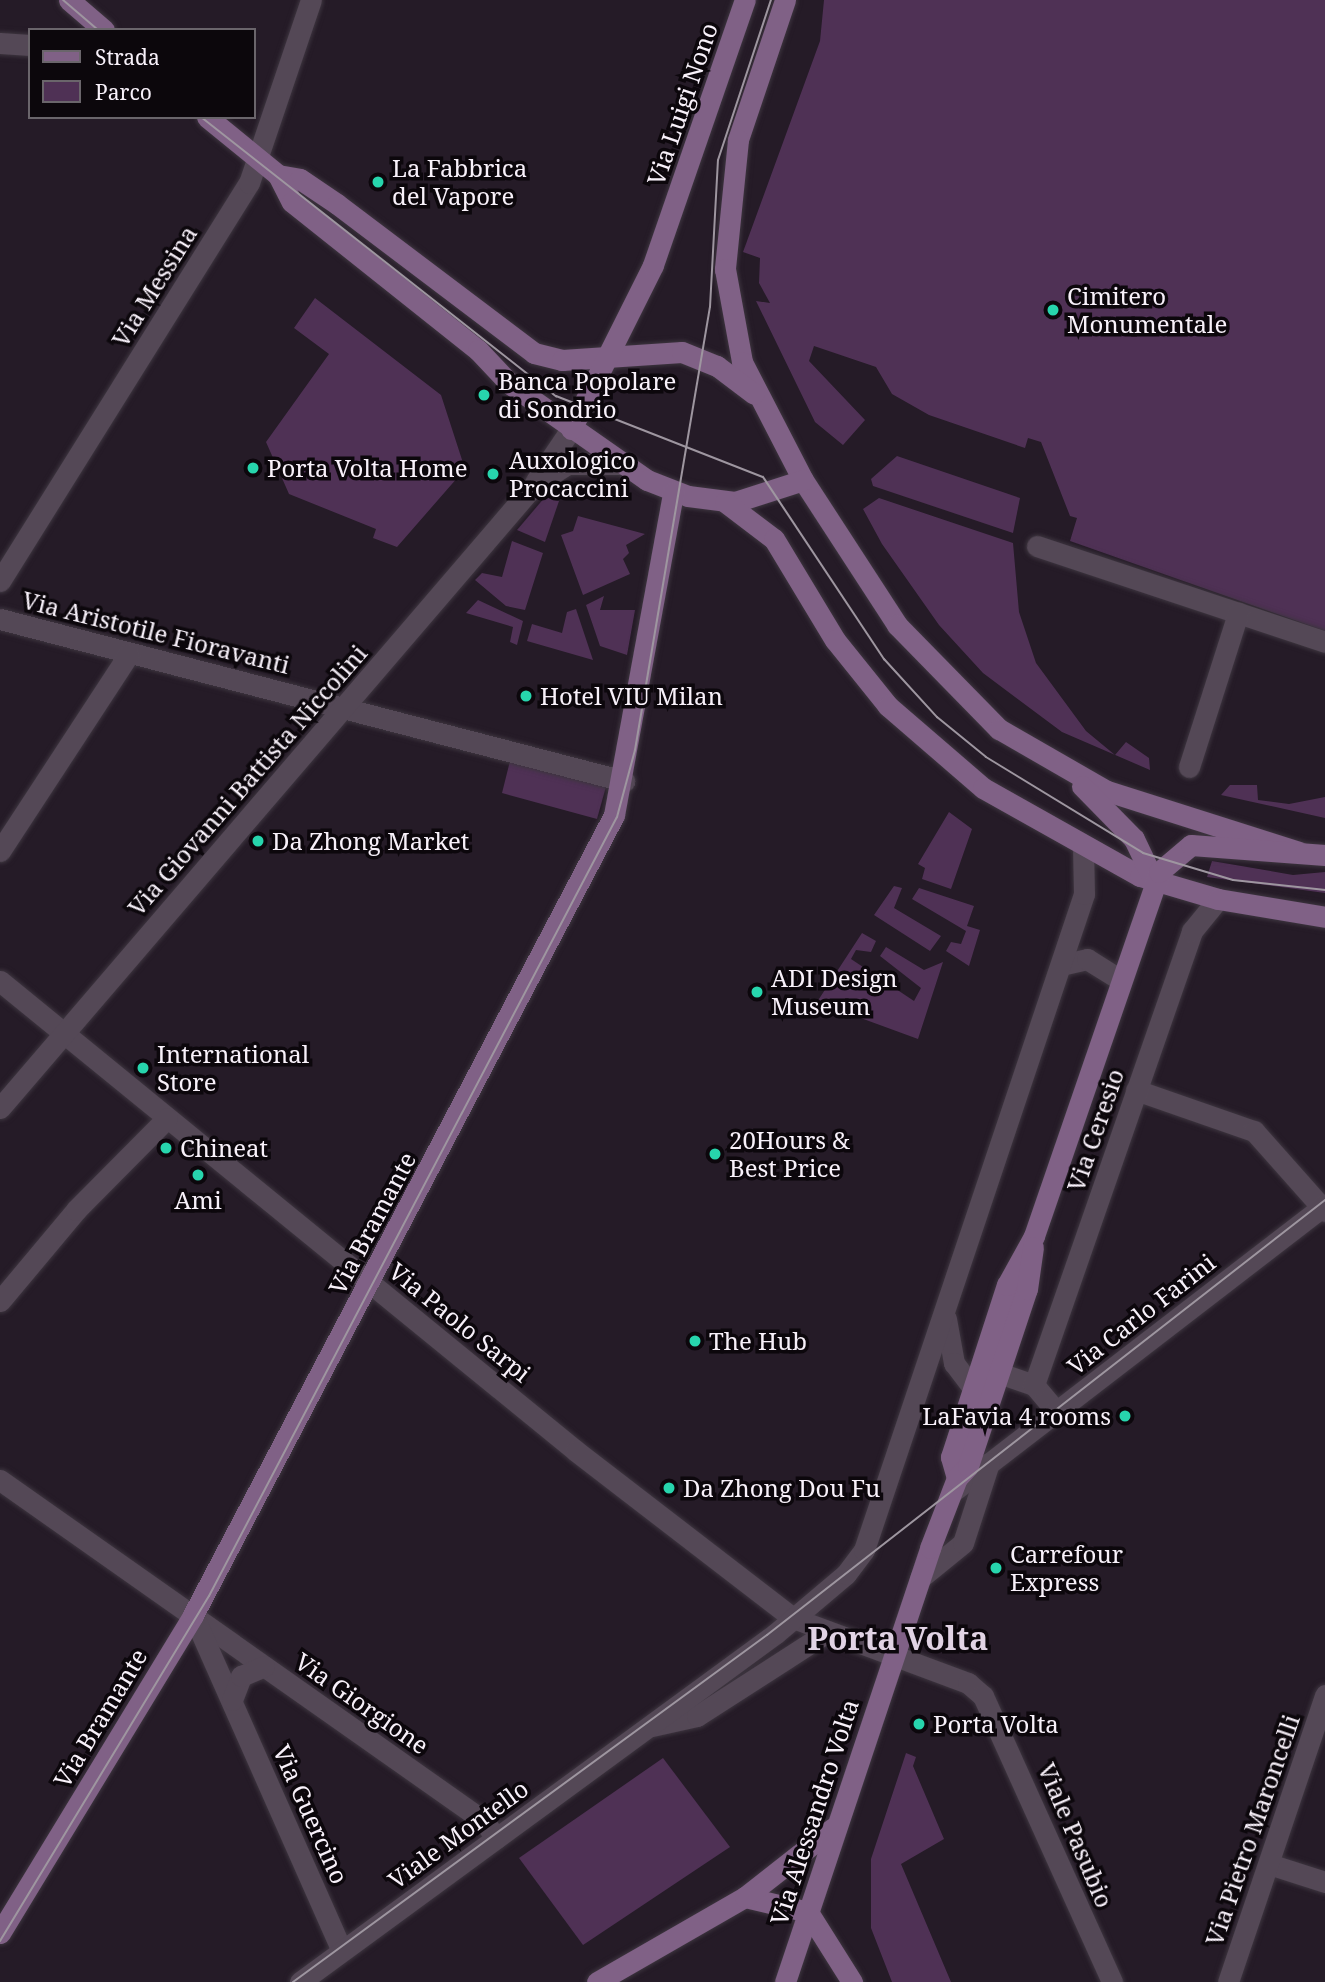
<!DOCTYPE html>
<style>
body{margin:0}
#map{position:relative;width:1325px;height:1982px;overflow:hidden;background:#251b27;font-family:"Noto Serif",serif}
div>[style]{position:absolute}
.green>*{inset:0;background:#4f3155}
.roads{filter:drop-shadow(0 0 2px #3d353f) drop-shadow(0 0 2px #3d353f)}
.street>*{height:21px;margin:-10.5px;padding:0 10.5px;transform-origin:10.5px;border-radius:10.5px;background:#544856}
.secondary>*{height:21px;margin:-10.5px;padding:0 10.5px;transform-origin:10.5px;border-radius:10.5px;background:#806186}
.tram>*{height:2px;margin:-1px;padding:0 1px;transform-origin:1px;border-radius:1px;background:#9e96a0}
.dots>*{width:19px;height:19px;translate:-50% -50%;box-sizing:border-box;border:4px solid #0c070c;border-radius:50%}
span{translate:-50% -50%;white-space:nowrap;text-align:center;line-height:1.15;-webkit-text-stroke:7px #0c070c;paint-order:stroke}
.street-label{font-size:24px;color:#f8f1fa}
.poi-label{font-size:24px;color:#f8f1fa}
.left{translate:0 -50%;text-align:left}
.right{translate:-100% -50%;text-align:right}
.district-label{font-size:32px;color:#e1d3e4;font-weight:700}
.legend{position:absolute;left:28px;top:28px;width:228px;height:91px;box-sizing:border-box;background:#0c070c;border:2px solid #6a656b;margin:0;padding:9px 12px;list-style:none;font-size:21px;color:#f8f1fa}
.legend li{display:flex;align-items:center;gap:14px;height:35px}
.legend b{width:35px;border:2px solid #6a656b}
</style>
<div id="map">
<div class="green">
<div style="clip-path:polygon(824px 0,1325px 0,1325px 631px,1070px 541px,1077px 518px,1070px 516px,1041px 442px,1028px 438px,1025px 448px,929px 415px,892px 394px,876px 367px,814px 346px,809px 361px,865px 420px,843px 445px,815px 422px,756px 301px,770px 303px,759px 283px,760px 258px,743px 252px,820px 41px)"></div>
<div style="clip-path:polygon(315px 298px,441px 395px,465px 469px,397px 547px,373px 538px,376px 529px,289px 494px,266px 442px,329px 354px,294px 328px)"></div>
<div style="clip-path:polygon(897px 456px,1020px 498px,1013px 533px,873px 486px,871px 479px)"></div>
<div style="clip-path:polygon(545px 497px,559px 501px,545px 542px,517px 530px)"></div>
<div style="clip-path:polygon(879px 498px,1013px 543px,1019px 612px,1036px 663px,1086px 731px,1115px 755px,1126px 742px,1149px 758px,1150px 770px,1062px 732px,983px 673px,939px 625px,882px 544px,863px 509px)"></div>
<div style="clip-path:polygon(578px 516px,645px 534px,626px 545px,629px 553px,623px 559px,630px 574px,583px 595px,561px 535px,573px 531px)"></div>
<div style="clip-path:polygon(512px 541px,543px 553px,525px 610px,506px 606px,475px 580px,482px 573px,502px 577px)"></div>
<div style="clip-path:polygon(604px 596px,600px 610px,635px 610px,627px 655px,600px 646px,586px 605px)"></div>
<div style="clip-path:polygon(478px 600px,523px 621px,517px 645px,510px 642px,513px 627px,466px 613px)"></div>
<div style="clip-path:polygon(576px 609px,593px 660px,527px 641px,532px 624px,562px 633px,567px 612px)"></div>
<div style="clip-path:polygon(511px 757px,607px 783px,597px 819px,502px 793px)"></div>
<div style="clip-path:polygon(1230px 785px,1257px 785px,1258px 800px,1289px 804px,1325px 797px,1325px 818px,1221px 795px)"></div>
<div style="clip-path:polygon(949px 812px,972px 829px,951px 889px,922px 879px,925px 868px,918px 864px)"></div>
<div style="clip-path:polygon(1212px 861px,1293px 875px,1325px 872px,1325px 893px,1207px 877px)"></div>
<div style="clip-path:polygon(894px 886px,902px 888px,894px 908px,941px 936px,930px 951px,874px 915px)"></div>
<div style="clip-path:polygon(919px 888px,974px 906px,967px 926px,980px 930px,969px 966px,946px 951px,951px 942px,961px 944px,966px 931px,912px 899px)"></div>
<div style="clip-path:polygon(862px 933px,876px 941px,871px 952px,856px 950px,851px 959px,914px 1001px,921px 988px,880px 956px,886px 947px,924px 970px,943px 962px,918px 1039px,817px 1002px)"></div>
<div style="clip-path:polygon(906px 1753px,916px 1757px,913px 1766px,944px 1839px,901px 1864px,951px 1982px,892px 1982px,871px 1928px,871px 1859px)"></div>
<div style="clip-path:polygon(663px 1758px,730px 1847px,583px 1945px,519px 1858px)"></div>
</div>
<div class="roads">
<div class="street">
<div style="left:0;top:43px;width:30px;rotate:4deg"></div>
<div style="left:536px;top:481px;width:63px;rotate:-56.1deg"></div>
<div style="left:1037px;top:546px;width:304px;rotate:18.4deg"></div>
<div style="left:0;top:581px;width:469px;rotate:-58deg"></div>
<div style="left:249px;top:183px;width:193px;rotate:-71.3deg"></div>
<div style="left:0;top:619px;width:645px;rotate:14.55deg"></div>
<div style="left:1189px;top:767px;width:162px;rotate:-72.3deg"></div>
<div style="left:0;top:851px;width:235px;rotate:-56.8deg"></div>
<div style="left:1061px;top:965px;width:27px;rotate:-13deg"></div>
<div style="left:1087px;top:959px;width:39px;rotate:32deg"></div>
<div style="left:0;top:981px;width:743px;rotate:39.21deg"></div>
<div style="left:576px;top:1451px;width:274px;rotate:37.6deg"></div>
<div style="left:793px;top:1618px;width:187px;rotate:20.4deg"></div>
<div style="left:968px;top:1683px;width:20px;rotate:41deg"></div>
<div style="left:983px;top:1696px;width:314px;rotate:65.7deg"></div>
<div style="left:1136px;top:1090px;width:125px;rotate:19.2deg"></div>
<div style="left:1254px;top:1131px;width:107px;rotate:48.4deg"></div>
<div style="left:0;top:1108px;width:821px;rotate:-49.4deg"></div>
<div style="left:534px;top:485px;width:39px;rotate:-32deg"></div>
<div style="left:567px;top:464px;width:57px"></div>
<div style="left:0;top:1301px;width:119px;rotate:-50.1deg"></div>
<div style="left:76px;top:1210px;width:129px;rotate:-45.3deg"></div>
<div style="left:946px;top:1319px;width:45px;rotate:79.7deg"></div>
<div style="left:954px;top:1363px;width:31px;rotate:53deg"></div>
<div style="left:999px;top:1373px;width:37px;rotate:19deg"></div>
<div style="left:1034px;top:1385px;width:35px;rotate:50deg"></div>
<div style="left:1034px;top:1385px;width:481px;rotate:-70.8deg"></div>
<div style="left:1192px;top:931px;width:41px;rotate:-50.9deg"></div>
<div style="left:0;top:1480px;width:592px;rotate:35.17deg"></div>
<div style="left:484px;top:1821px;width:21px;rotate:55deg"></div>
<div style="left:952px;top:1492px;width:471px;rotate:-37.6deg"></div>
<div style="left:920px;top:1578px;width:55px;rotate:-39.1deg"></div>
<div style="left:963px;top:1543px;width:84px;rotate:-72deg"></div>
<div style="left:194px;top:1617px;width:365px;rotate:66.1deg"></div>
<div style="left:232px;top:1700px;width:26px;rotate:-69deg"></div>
<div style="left:241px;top:1676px;width:25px;rotate:-23deg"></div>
<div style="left:652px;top:1726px;width:46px;rotate:-12.5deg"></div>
<div style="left:697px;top:1716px;width:151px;rotate:-32.8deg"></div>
<div style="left:1269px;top:1864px;width:59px;rotate:17.8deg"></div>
<div style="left:300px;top:1982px;width:589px;rotate:-36.23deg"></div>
<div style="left:775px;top:1634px;width:93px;rotate:-40.2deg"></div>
<div style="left:846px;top:1574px;width:30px;rotate:-53deg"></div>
<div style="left:864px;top:1550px;width:692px;rotate:-71.46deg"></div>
<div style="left:1084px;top:894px;width:46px;rotate:-91.2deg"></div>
<div style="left:1228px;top:1982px;width:303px;rotate:-71.3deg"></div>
</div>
<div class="secondary">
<div style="left:69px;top:0;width:46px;rotate:40.6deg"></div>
<div style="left:785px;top:0;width:148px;rotate:108.6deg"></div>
<div style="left:738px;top:140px;width:130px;rotate:95.8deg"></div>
<div style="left:725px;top:269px;width:95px;rotate:79.6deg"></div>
<div style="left:742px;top:362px;width:133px;rotate:62.7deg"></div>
<div style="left:803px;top:480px;width:173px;rotate:57deg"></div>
<div style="left:897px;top:625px;width:146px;rotate:45.6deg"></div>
<div style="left:999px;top:729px;width:125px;rotate:29.9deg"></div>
<div style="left:1107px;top:791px;width:201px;rotate:17.6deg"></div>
<div style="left:207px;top:117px;width:92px;rotate:39.2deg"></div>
<div style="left:278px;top:175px;width:22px;rotate:10deg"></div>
<div style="left:300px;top:179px;width:45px;rotate:34deg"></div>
<div style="left:337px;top:204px;width:247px;rotate:37.1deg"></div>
<div style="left:534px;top:353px;width:29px;rotate:14deg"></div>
<div style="left:562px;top:360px;width:120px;rotate:-3.8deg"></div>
<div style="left:682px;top:352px;width:38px;rotate:22deg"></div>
<div style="left:717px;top:366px;width:46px;rotate:37.1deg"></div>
<div style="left:278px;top:175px;width:30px;rotate:63deg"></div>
<div style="left:292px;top:202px;width:238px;rotate:38.5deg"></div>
<div style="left:478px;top:350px;width:47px;rotate:46.7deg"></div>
<div style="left:510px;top:384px;width:167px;rotate:35deg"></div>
<div style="left:647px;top:480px;width:44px;rotate:21.3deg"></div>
<div style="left:688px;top:496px;width:47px;rotate:7.3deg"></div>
<div style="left:735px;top:502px;width:71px;rotate:-17.9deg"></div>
<div style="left:571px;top:429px;width:183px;rotate:-63.4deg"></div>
<div style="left:653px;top:265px;width:281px;rotate:-70.9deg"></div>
<div style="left:725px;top:502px;width:61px;rotate:37.1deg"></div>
<div style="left:774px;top:539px;width:118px;rotate:58.9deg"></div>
<div style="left:835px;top:640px;width:85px;rotate:51.2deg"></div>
<div style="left:888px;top:706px;width:125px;rotate:40.8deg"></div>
<div style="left:983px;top:788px;width:180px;rotate:29.3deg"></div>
<div style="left:1140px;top:876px;width:81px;rotate:16.4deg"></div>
<div style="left:1218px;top:899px;width:109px;rotate:9.5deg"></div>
<div style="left:1082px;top:786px;width:74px;rotate:45.5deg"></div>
<div style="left:1134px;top:839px;width:47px;rotate:64.5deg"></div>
<div style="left:957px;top:1478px;width:22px;rotate:-106deg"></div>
<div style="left:951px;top:1457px;width:181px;rotate:-72deg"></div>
<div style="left:1007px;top:1285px;width:56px;rotate:-61.1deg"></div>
<div style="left:1034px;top:1236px;width:385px;rotate:-71deg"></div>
<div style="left:1159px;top:872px;width:42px;rotate:-40.2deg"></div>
<div style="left:1191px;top:845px;width:134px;rotate:4.3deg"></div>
<div style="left:745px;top:1897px;width:65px;rotate:13.4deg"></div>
<div style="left:808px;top:1912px;width:83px;rotate:57.8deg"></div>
<div style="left:0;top:1933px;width:372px;rotate:-58.7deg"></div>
<div style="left:193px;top:1615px;width:904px;rotate:-62.24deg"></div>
<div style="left:614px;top:815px;width:328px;rotate:-79.6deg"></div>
<div style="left:597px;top:1982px;width:171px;rotate:-29.9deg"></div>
<div style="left:745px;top:1897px;width:112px;rotate:-38.1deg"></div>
<div style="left:785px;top:1982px;width:458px;rotate:-71.5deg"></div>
<div style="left:930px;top:1548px;width:75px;rotate:-68.9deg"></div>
<div style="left:957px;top:1478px;width:16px;rotate:-47deg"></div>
<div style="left:968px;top:1466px;width:187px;rotate:-71.6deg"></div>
<div style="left:1027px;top:1289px;width:42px;rotate:-81.9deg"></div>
</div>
</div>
<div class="tram">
<div style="left:63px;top:0;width:46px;rotate:40.6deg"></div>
<div style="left:201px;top:117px;width:452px;rotate:38.2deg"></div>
<div style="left:556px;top:396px;width:222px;rotate:21.4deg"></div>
<div style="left:763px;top:477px;width:219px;rotate:56.4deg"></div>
<div style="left:884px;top:659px;width:79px;rotate:47.6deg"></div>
<div style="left:937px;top:717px;width:63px;rotate:39.2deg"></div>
<div style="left:986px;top:757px;width:184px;rotate:31.4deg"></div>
<div style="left:1143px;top:853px;width:94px;rotate:16.7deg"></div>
<div style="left:1233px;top:880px;width:93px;rotate:6.2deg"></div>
<div style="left:0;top:1941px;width:403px;rotate:-58.8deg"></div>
<div style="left:209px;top:1596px;width:879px;rotate:-62.36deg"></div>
<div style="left:617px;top:817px;width:69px;rotate:-75deg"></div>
<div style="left:635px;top:750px;width:449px;rotate:-80.4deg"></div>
<div style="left:710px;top:307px;width:147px;rotate:-86.9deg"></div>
<div style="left:718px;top:160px;width:169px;rotate:-71.7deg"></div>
<div style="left:293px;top:1982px;width:587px;rotate:-36.21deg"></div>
<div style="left:767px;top:1635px;width:708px;rotate:-37.94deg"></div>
</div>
<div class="dots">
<div style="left:378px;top:182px;background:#27d5ad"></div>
<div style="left:1053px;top:310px;background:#27d5ad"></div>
<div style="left:484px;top:395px;background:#27d5ad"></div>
<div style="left:253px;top:468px;background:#27d5ad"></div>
<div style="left:493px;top:474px;background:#27d5ad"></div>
<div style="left:526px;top:696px;background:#27d5ad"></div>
<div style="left:258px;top:841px;background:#27d5ad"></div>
<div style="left:757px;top:992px;background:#27d5ad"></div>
<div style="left:143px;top:1068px;background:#27d5ad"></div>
<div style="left:166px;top:1148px;background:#27d5ad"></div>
<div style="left:715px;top:1154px;background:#27d5ad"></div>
<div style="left:198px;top:1175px;background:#27d5ad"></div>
<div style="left:695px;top:1341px;background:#27d5ad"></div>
<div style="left:1125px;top:1416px;background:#27d5ad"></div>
<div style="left:669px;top:1488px;background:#27d5ad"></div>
<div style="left:996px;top:1568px;background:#27d5ad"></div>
<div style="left:919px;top:1724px;background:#27d5ad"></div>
</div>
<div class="street-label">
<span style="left:682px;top:104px;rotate:-71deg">Via Luigi Nono</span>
<span style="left:154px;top:286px;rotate:-58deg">Via Messina</span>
<span style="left:156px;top:632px;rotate:14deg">Via Aristotile Fioravanti</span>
<span style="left:247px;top:780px;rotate:-49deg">Via Giovanni Battista Niccolini</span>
<span style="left:1095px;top:1130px;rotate:-71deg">Via Ceresio</span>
<span style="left:372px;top:1223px;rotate:-62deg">Via Bramante</span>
<span style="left:1141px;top:1314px;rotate:-38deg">Via Carlo Farini</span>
<span style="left:460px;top:1322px;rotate:39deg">Via Paolo Sarpi</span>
<span style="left:362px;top:1703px;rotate:35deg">Via Giorgione</span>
<span style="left:100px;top:1718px;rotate:-59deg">Via Bramante</span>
<span style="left:814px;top:1812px;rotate:-72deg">Via Alessandro Volta</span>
<span style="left:311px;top:1814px;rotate:66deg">Via Guercino</span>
<span style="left:1252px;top:1830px;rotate:-71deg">Via Pietro Maroncelli</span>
<span style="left:458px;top:1834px;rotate:-36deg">Viale Montello</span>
<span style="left:1076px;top:1835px;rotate:67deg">Viale Pasubio</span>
</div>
<div class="poi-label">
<span class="left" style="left:392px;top:182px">La Fabbrica<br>del Vapore</span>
<span class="left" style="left:1067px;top:310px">Cimitero<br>Monumentale</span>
<span class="left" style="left:498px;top:395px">Banca Popolare<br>di Sondrio</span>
<span class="left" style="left:509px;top:474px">Auxologico<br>Procaccini</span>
<span class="left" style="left:267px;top:468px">Porta Volta Home</span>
<span class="left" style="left:540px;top:696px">Hotel VIU Milan</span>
<span class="left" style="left:272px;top:841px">Da Zhong Market</span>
<span class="left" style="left:771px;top:992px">ADI Design<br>Museum</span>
<span class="left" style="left:157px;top:1068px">International<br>Store</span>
<span class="left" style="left:729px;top:1154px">20Hours &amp;<br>Best Price</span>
<span class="left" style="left:180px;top:1148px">Chineat</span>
<span style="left:198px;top:1200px">Ami</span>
<span class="left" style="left:709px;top:1341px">The Hub</span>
<span class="right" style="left:1111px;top:1416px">LaFavia 4 rooms</span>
<span class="left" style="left:683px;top:1488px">Da Zhong Dou Fu</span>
<span class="left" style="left:1010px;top:1568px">Carrefour<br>Express</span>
<span class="left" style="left:933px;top:1724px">Porta Volta</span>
</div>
<div class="district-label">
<span style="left:898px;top:1638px">Porta Volta</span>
</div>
<ul class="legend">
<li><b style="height:9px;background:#806186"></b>Strada</li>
<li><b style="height:19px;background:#4f3155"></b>Parco</li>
</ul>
</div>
